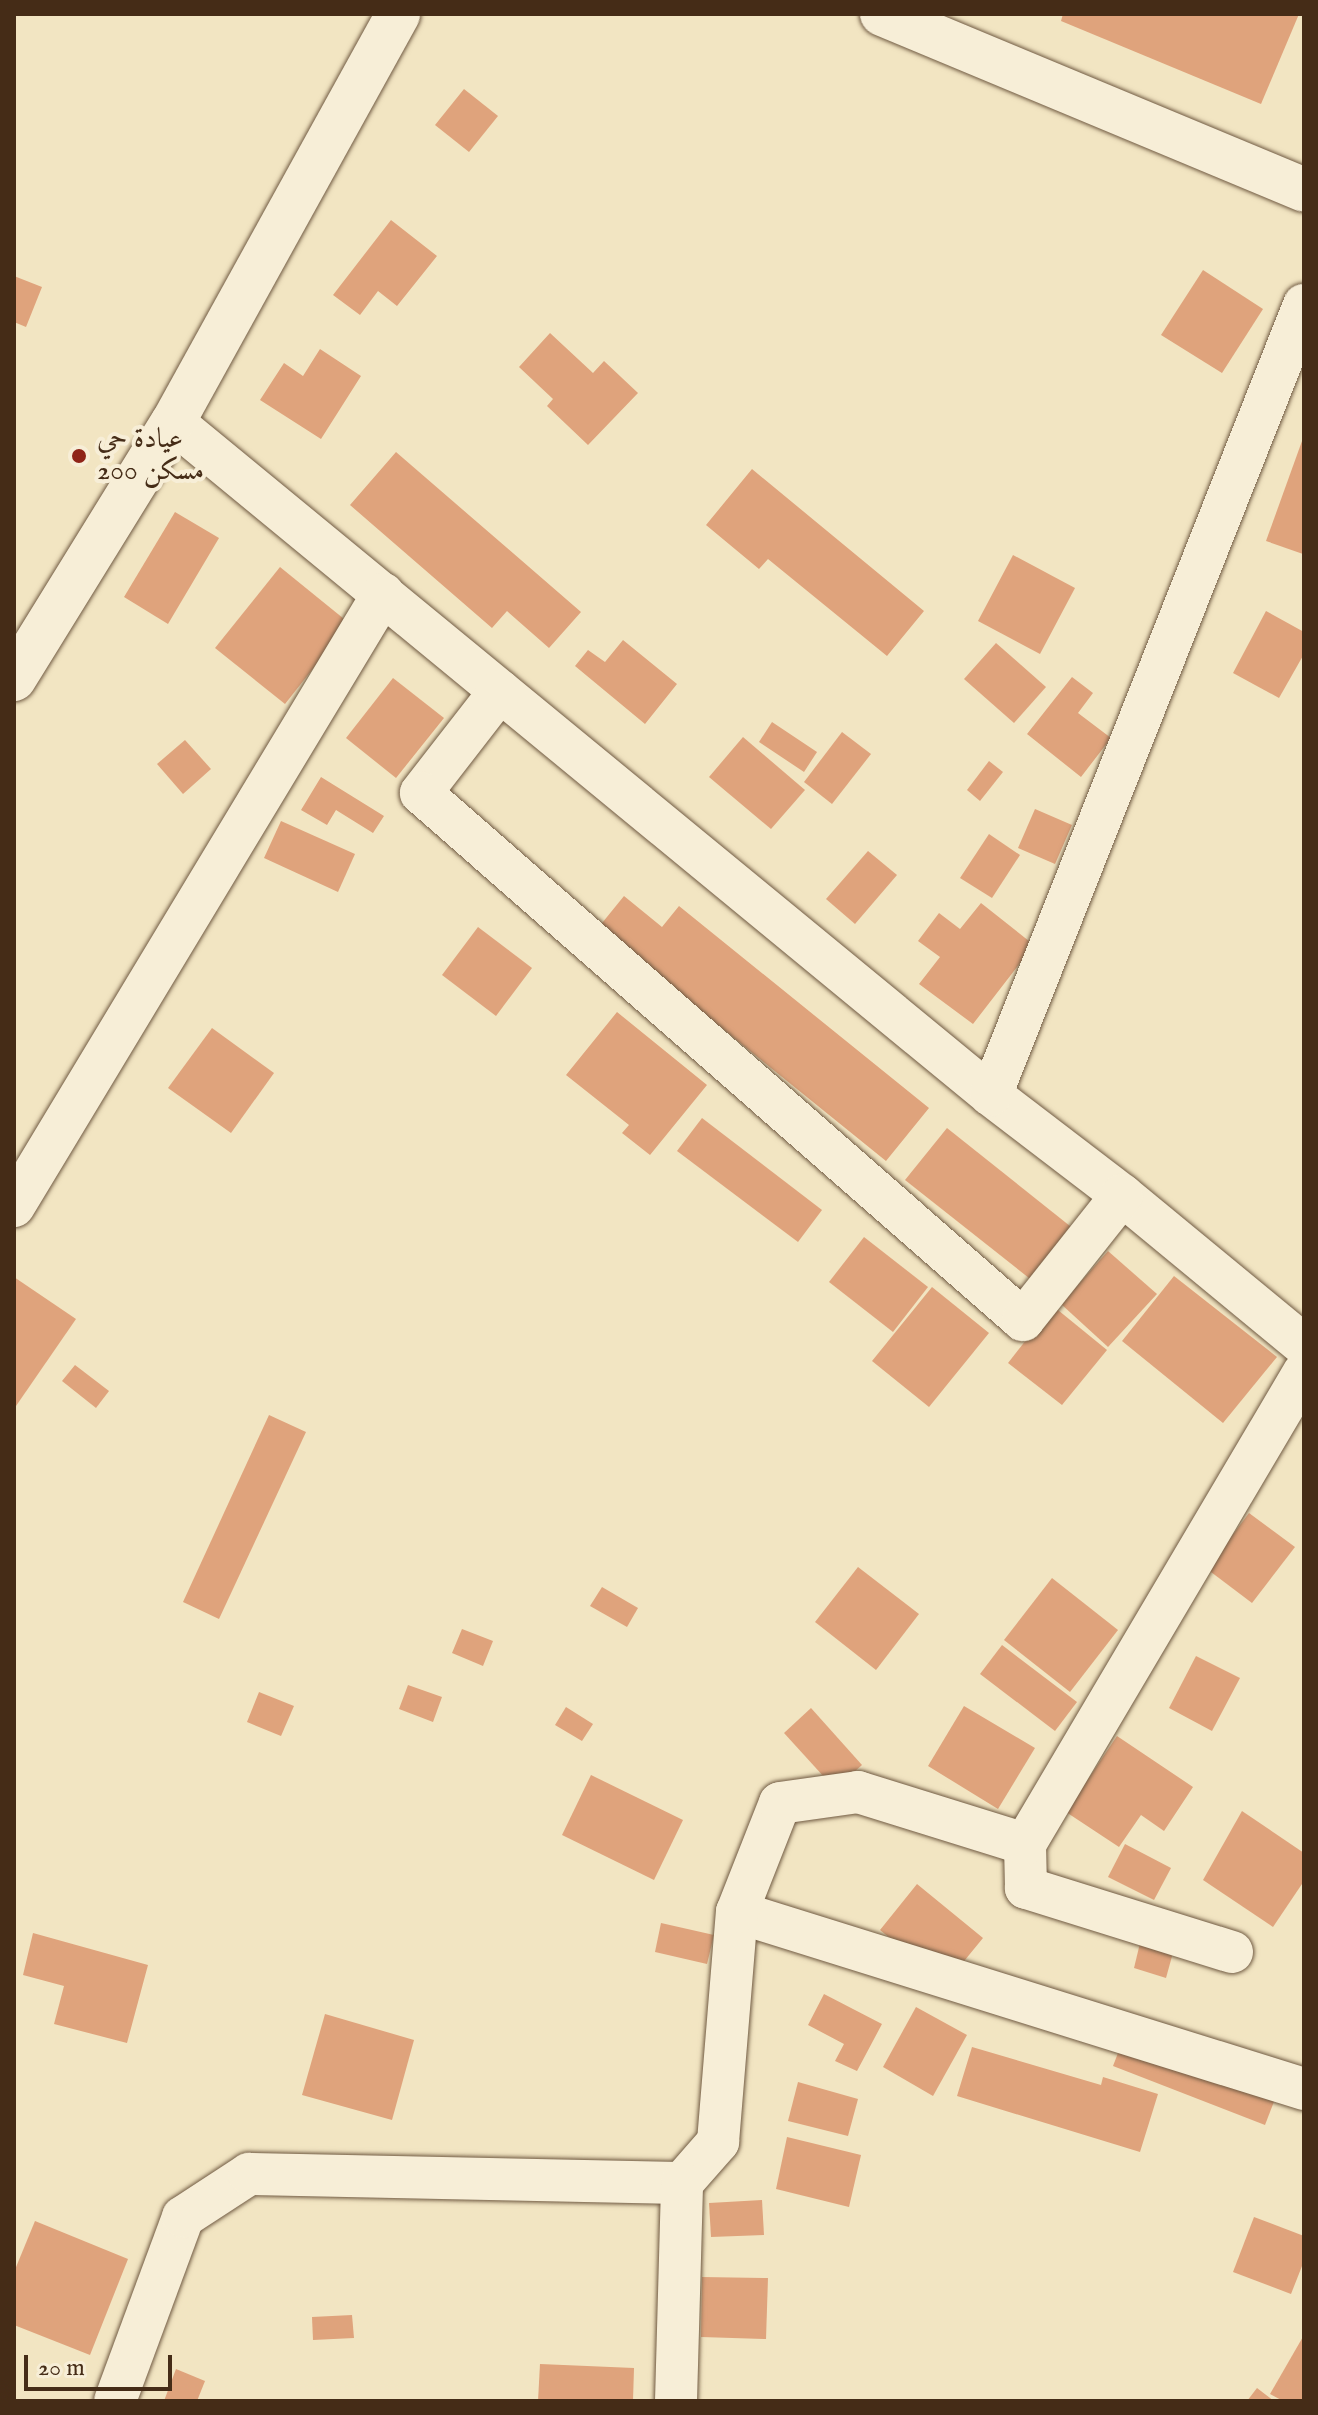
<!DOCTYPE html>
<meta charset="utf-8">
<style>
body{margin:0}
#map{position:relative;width:1318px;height:2415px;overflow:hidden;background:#f2e5c2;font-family:"IM FELL English",Amiri,serif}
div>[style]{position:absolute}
.building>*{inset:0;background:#dfa37c}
.roads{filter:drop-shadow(0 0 2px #705a42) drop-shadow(0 0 2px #705a42)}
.minor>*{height:42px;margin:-21px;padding:0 21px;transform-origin:21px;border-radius:21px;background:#f7eed7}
.tertiary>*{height:44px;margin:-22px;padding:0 22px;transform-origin:22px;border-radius:22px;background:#f7eed7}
.dots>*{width:22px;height:22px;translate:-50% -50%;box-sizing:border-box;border:4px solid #f7eed7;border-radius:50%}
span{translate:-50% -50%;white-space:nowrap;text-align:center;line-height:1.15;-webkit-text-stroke:8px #f7eed7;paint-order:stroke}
.poi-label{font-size:28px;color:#452c17}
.left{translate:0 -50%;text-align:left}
.frame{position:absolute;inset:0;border:16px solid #452c17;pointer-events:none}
.scale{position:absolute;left:24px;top:2355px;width:148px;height:36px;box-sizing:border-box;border:4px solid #452c17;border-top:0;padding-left:10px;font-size:24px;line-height:28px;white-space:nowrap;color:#452c17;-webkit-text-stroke:6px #f7eed7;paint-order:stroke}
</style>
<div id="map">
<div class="building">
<div style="clip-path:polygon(1063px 14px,1299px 14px,1261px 104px,1061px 21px)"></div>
<div style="clip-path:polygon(464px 89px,498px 116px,469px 152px,435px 125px)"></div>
<div style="clip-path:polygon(391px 220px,437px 256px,397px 306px,378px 291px,360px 315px,333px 295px)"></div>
<div style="clip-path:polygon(1203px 270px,1263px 309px,1222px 373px,1161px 335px)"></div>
<div style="clip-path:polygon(14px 276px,42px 287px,26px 327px,14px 322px)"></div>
<div style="clip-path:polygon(550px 333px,593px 373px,604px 361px,638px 393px,588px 445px,547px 406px,553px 399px,519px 367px)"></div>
<div style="clip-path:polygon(320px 349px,361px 376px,321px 439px,260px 400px,284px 363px,303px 376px)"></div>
<div style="clip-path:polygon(1302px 441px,1304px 442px,1303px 554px,1266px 541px)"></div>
<div style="clip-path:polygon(396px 452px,581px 612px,549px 648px,507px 611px,492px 628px,350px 505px)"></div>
<div style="clip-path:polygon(752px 469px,924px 611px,887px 656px,768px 559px,759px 569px,706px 525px)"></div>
<div style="clip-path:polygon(175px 512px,219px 538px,168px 624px,124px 597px)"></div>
<div style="clip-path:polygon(1013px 555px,1075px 588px,1040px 654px,978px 621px)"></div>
<div style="clip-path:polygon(280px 567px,349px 623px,285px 704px,215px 648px)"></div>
<div style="clip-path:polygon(1266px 611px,1304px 632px,1304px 654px,1279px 698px,1233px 673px)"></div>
<div style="clip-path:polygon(623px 640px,677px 684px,645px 724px,575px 666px,588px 650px,605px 662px)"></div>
<div style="clip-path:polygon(996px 643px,1046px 687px,1014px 723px,964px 679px)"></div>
<div style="clip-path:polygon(1072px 677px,1093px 693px,1078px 713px,1111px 738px,1081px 777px,1027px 734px)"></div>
<div style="clip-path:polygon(393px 678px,444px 718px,396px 778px,346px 738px)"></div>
<div style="clip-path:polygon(772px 722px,817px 752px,804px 772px,759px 742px)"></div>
<div style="clip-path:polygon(842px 732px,871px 754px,832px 804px,804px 782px)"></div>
<div style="clip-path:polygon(743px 737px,805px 790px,771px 829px,709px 777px)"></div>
<div style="clip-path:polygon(185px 740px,211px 769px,183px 794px,157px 764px)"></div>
<div style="clip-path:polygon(989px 761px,1003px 772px,980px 801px,967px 790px)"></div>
<div style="clip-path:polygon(321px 777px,384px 816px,373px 833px,336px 810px,327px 825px,301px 810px)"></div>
<div style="clip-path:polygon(1035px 809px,1072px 825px,1055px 864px,1018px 848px)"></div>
<div style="clip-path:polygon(281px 821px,355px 854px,338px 892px,264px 858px)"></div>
<div style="clip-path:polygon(989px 834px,1020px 855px,992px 898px,960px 878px)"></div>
<div style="clip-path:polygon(868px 851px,897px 875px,855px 924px,826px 899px)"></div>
<div style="clip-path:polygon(624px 896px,662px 927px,679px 906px,929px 1108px,886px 1161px,598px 928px)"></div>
<div style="clip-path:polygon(981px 903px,1034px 945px,973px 1024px,919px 984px,940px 957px,918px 941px,939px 913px,960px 929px)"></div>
<div style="clip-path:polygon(478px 927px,532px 968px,496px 1016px,442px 975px)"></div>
<div style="clip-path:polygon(617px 1012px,707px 1085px,650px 1155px,622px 1133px,629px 1125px,566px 1075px)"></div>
<div style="clip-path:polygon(212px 1028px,274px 1073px,231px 1133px,168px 1088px)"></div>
<div style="clip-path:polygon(702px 1118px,822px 1210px,798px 1242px,677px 1151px)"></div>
<div style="clip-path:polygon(947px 1128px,1075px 1230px,1034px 1282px,905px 1180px)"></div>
<div style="clip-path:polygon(864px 1237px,928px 1287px,893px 1332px,829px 1282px)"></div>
<div style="clip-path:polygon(1108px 1251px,1157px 1294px,1108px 1347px,1061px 1304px)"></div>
<div style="clip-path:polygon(1174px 1276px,1277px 1357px,1223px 1423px,1122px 1341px)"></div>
<div style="clip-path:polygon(14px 1277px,76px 1319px,16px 1406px,14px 1405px)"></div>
<div style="clip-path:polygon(932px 1287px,989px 1333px,929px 1407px,872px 1361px)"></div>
<div style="clip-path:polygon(1053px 1306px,1107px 1350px,1062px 1405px,1008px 1363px)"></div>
<div style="clip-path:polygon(75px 1365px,109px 1391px,96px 1408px,62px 1381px)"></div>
<div style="clip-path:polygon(269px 1415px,306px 1432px,219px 1619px,183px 1602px)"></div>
<div style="clip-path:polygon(1249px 1513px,1295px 1547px,1252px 1603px,1207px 1569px)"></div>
<div style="clip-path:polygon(858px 1567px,919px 1614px,876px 1670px,815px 1622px)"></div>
<div style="clip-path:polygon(1052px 1578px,1118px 1630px,1070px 1692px,1004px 1640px)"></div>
<div style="clip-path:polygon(602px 1587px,638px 1608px,627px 1627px,590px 1606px)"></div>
<div style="clip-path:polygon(462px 1629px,493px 1641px,483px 1666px,452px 1653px)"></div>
<div style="clip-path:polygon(1002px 1645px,1077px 1702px,1055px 1731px,980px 1674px)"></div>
<div style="clip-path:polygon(1196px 1656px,1240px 1678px,1212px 1731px,1169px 1708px)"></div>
<div style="clip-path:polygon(408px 1685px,442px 1697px,433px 1722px,399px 1709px)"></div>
<div style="clip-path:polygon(259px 1692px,294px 1706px,281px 1736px,247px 1722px)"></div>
<div style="clip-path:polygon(964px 1706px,1035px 1748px,998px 1809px,928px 1766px)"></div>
<div style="clip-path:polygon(566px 1707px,593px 1724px,582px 1741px,555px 1725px)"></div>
<div style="clip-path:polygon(811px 1708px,862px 1765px,835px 1789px,784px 1733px)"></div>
<div style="clip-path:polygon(1117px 1736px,1193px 1787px,1164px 1831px,1141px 1815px,1119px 1847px,1066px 1812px)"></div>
<div style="clip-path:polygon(591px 1775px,683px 1820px,654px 1880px,562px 1835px)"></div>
<div style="clip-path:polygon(1242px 1811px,1304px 1853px,1304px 1881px,1273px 1927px,1203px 1880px)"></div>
<div style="clip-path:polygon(1125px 1844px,1171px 1868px,1154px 1900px,1108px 1877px)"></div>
<div style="clip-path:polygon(917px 1884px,983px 1938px,942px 1988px,916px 1959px,880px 1930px)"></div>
<div style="clip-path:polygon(661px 1923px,714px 1935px,707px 1964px,655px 1952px)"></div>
<div style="clip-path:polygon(33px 1933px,148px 1965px,127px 2043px,54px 2024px,64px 1986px,23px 1975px)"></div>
<div style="clip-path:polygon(1141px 1939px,1174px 1949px,1166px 1978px,1134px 1968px)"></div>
<div style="clip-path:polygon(824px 1994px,882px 2024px,857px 2071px,835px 2061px,844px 2044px,808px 2025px)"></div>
<div style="clip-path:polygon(916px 2007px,967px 2035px,933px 2096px,883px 2067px)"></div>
<div style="clip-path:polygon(325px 2014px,414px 2040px,392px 2120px,302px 2095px)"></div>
<div style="clip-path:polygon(1123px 2040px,1275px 2099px,1265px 2125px,1113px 2066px)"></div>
<div style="clip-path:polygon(972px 2047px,1101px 2085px,1103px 2077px,1158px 2094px,1140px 2152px,957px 2096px)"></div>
<div style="clip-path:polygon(798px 2082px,858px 2099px,848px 2136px,788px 2121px)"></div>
<div style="clip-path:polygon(787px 2137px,861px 2155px,849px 2207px,776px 2189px)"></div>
<div style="clip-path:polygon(762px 2200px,764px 2235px,711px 2237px,709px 2203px)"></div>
<div style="clip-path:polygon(1254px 2217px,1304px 2236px,1304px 2261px,1291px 2294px,1233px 2272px)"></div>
<div style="clip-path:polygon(35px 2221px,128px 2259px,90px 2355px,14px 2325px,14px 2272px)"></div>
<div style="clip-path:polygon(702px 2277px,768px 2278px,766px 2339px,701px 2337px)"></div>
<div style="clip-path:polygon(352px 2315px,354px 2338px,313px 2340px,312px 2317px)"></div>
<div style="clip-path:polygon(1304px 2335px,1304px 2401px,1283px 2401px,1270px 2394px)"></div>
<div style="clip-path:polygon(540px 2364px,634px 2368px,633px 2401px,538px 2401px)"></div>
<div style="clip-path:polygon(176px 2369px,205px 2381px,197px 2401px,164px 2401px)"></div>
<div style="clip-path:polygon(1257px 2388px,1274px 2401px,1247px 2401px)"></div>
</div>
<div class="roads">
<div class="minor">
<div style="left:173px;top:422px;width:1059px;rotate:39.45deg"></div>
<div style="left:991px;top:1095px;width:165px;rotate:37.4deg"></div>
<div style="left:1122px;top:1195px;width:236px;rotate:39.5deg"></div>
<div style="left:500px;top:691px;width:129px;rotate:127.8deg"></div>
<div style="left:421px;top:793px;width:800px;rotate:41.2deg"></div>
<div style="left:1023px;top:1320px;width:159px;rotate:-51.6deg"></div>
<div style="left:991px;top:1095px;width:850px;rotate:-68.39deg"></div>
<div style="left:14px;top:1206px;width:715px;rotate:-58.91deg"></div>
<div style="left:737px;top:1912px;width:594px;rotate:17.34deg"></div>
<div style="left:1232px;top:1952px;width:216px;rotate:-162.7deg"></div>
<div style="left:1026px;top:1888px;width:44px;rotate:-91.3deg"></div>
<div style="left:1025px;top:1844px;width:548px;rotate:-59.41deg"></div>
<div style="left:115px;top:2401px;width:196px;rotate:-69.7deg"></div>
<div style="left:183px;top:2217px;width:79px;rotate:-33.1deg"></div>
<div style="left:249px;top:2174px;width:433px;rotate:1.2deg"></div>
<div style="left:682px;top:2183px;width:55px;rotate:-48.7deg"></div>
<div style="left:718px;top:2142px;width:231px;rotate:-85.3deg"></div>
<div style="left:737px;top:1912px;width:117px;rotate:-68.5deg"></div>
<div style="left:780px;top:1803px;width:79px;rotate:-8deg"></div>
<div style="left:858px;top:1792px;width:175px;rotate:17.3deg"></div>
<div style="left:676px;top:2401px;width:218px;rotate:-88.4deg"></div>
</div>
<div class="tertiary">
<div style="left:882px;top:14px;width:457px;rotate:22.6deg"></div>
<div style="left:14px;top:679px;width:302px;rotate:-58.3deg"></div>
<div style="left:173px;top:422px;width:466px;rotate:-61.1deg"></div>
</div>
</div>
<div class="dots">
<div style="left:79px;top:456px;background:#8f2418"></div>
</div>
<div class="poi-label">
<span class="left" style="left:97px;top:456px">عيادة حي<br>200 مسكن</span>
</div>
<div class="frame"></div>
<div class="scale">20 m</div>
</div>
